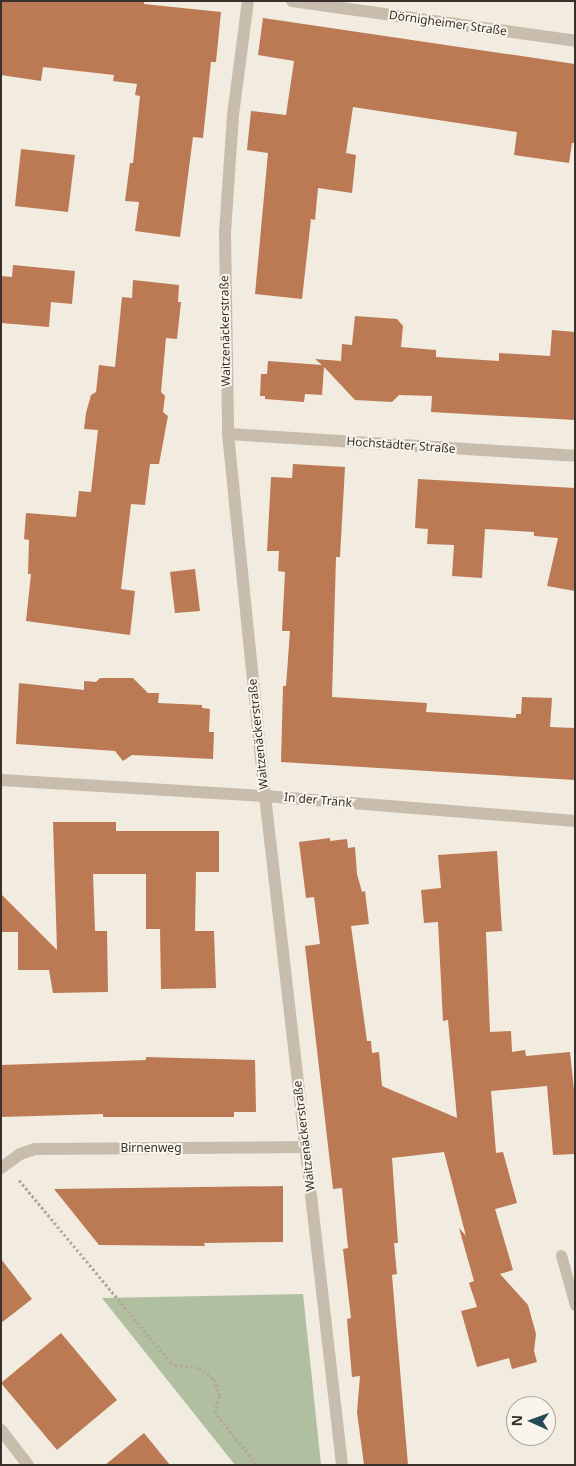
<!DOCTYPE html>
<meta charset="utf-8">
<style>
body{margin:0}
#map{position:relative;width:576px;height:1466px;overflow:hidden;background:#f1ebe0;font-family:"Noto Sans",sans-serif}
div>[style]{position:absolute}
.green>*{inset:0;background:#b1bfa1}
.building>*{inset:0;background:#bb7a54}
.path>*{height:3px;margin-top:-1.5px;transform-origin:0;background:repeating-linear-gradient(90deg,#b4a797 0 2.5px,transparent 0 5px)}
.lane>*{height:11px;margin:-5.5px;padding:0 5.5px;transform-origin:5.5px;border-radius:5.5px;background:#c8bdad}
.street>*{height:12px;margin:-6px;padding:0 6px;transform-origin:6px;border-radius:6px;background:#c8bdad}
span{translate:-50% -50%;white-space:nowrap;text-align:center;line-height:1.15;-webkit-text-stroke:4px #f9f4ec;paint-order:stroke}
.street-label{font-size:12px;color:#37302b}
.frame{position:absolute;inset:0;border:2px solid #37302b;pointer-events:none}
.north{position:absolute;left:506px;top:1396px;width:50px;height:50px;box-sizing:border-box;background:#f9f4ec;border:1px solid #aba69f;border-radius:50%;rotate:272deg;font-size:14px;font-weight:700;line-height:20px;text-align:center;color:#37302b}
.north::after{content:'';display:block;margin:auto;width:18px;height:22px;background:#244b55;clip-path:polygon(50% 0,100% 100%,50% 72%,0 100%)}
</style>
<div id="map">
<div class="green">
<div style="clip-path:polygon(303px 1294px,321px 1465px,235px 1465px,102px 1298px)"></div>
</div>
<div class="building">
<div style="clip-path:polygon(1px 1px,144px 1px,144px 4px,221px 12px,216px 62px,211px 62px,203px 138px,193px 137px,180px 237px,135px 231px,139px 202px,125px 201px,130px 163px,133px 163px,140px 96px,135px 95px,137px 84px,113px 81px,114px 75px,43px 67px,41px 81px,1px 75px)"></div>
<div style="clip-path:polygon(263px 18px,575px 64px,575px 143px,572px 143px,569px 163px,514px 155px,517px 132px,353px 107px,346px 153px,356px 155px,352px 193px,318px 188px,315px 220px,311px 219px,302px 299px,255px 294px,268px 153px,247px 150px,251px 111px,286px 115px,294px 61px,258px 55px)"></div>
<div style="clip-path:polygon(21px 149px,75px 155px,68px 212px,15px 206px)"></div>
<div style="clip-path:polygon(13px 265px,75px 271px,72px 304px,51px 302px,49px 327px,1px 323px,1px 276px,12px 277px)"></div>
<div style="clip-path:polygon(133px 280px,179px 285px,178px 302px,181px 302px,177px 339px,166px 338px,161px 392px,165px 396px,163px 412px,168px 416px,159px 464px,150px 464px,145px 505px,131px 504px,121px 589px,135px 591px,130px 635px,26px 621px,31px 574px,28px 574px,29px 540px,24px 539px,26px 513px,76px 517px,79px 491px,91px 492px,98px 430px,84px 429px,86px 413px,91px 395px,96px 392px,99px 365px,115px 367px,122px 297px,132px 298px)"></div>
<div style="clip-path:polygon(355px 316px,397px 319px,403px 326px,401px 347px,436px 350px,436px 357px,499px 361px,499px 353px,550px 356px,552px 330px,575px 332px,575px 420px,431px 412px,432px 396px,399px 395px,392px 402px,355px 400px,324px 367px,322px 395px,305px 394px,304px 402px,265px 399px,265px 396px,260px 396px,261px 374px,267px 374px,268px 361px,322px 365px,315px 359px,341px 361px,342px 344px,352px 345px)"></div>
<div style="clip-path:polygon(293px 464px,345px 467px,340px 557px,336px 557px,332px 697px,427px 703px,426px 712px,516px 718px,516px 714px,521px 714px,522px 697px,552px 698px,550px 727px,575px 728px,575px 780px,281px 762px,283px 686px,286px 686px,290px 631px,282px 631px,285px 572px,278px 571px,279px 551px,267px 551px,271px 477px,292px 478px)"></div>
<div style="clip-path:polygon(418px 479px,575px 488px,575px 591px,547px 586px,558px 538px,534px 536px,534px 532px,485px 529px,482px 578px,452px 576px,454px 545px,427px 544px,428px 529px,415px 528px)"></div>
<div style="clip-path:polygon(195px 569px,200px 611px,175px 613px,170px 572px)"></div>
<div style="clip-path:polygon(100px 678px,133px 678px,148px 693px,159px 693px,158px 703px,202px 705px,202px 708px,210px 709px,209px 732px,214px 732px,213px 759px,132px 755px,123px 761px,115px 751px,16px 744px,19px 683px,84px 690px,84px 681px,96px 682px)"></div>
<div style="clip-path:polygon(53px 822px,116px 822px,116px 831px,219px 831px,219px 872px,196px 872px,195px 931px,214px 931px,216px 988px,161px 989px,160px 929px,146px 929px,146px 874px,93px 874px,95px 931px,107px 931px,108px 992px,53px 993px,49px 970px,18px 970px,18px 932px,1px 932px,1px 894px,57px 950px)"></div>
<div style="clip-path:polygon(330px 838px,330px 841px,347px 839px,348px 848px,355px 847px,357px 874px,362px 892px,365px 891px,369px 924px,351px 926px,367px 1041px,371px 1041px,372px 1053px,379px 1052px,382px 1086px,457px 1118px,448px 1020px,443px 1021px,438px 922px,424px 923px,421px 890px,441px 888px,438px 855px,497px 851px,502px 931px,486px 932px,490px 1032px,511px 1031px,512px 1052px,525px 1050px,526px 1056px,570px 1052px,575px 1100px,575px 1154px,553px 1155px,547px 1086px,491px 1091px,496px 1153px,503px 1152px,517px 1203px,495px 1209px,513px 1270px,500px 1274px,528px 1305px,536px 1334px,534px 1351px,537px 1362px,512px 1369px,509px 1358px,477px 1367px,461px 1311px,477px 1307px,469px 1283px,474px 1281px,459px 1228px,466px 1236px,444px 1152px,392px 1158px,398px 1243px,394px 1243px,397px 1274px,392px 1275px,408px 1465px,364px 1465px,357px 1412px,360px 1376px,352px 1377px,347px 1319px,351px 1318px,343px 1249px,348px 1248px,342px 1188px,333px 1189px,305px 946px,320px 944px,314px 897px,306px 898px,299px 842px)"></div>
<div style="clip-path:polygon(146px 1057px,255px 1060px,256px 1112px,234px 1112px,234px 1117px,103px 1117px,103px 1114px,1px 1117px,1px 1065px,146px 1060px)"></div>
<div style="clip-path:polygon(283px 1186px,283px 1242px,204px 1243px,205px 1246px,99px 1245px,54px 1189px)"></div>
<div style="clip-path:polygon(1px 1259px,32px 1299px,1px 1323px)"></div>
<div style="clip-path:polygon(61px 1333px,117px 1400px,57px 1450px,1px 1383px)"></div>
<div style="clip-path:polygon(144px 1433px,170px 1465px,105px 1465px)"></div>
</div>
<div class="path">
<div style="left:19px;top:1180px;width:236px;rotate:50.3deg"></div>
<div style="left:170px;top:1362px;width:6px;rotate:31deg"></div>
<div style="left:175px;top:1365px;width:24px;rotate:7deg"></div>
<div style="left:199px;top:1368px;width:19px;rotate:36deg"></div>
<div style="left:214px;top:1379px;width:18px;rotate:71deg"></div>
<div style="left:220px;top:1396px;width:15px;rotate:110deg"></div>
<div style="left:215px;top:1410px;width:5px;rotate:68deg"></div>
<div style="left:217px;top:1415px;width:64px;rotate:51.3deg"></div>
</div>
<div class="lane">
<div style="left:561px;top:1255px;width:52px;rotate:74.4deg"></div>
</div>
<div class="street">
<div style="left:248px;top:1px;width:115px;rotate:97.5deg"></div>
<div style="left:233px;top:115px;width:118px;rotate:93.9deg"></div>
<div style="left:225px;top:233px;width:201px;rotate:89.1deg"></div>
<div style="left:228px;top:434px;width:364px;rotate:84.2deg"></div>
<div style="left:265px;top:796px;width:673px;rotate:83.43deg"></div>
<div style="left:292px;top:1px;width:286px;rotate:8deg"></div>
<div style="left:228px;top:434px;width:348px;rotate:3.6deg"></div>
<div style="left:1px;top:780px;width:264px;rotate:3.5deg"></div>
<div style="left:265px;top:796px;width:311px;rotate:4.6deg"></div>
<div style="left:1px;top:1168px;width:24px;rotate:-36deg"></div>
<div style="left:20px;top:1154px;width:16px;rotate:-18deg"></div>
<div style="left:35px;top:1149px;width:271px;rotate:-0.4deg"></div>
<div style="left:1px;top:1430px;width:44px;rotate:52.4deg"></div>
</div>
<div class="street-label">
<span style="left:448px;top:23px;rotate:8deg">Dörnigheimer Straße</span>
<span style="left:225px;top:331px;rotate:-91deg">Waitzenäckerstraße</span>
<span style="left:401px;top:445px;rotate:4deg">Hochstädter Straße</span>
<span style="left:258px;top:734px;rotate:-96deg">Waitzenäckerstraße</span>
<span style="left:318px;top:800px;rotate:5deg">In der Tränk</span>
<span style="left:304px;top:1136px;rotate:-97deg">Waitzenäckerstraße</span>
<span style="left:151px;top:1148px">Birnenweg</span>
</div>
<div class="frame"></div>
<div class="north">N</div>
</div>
